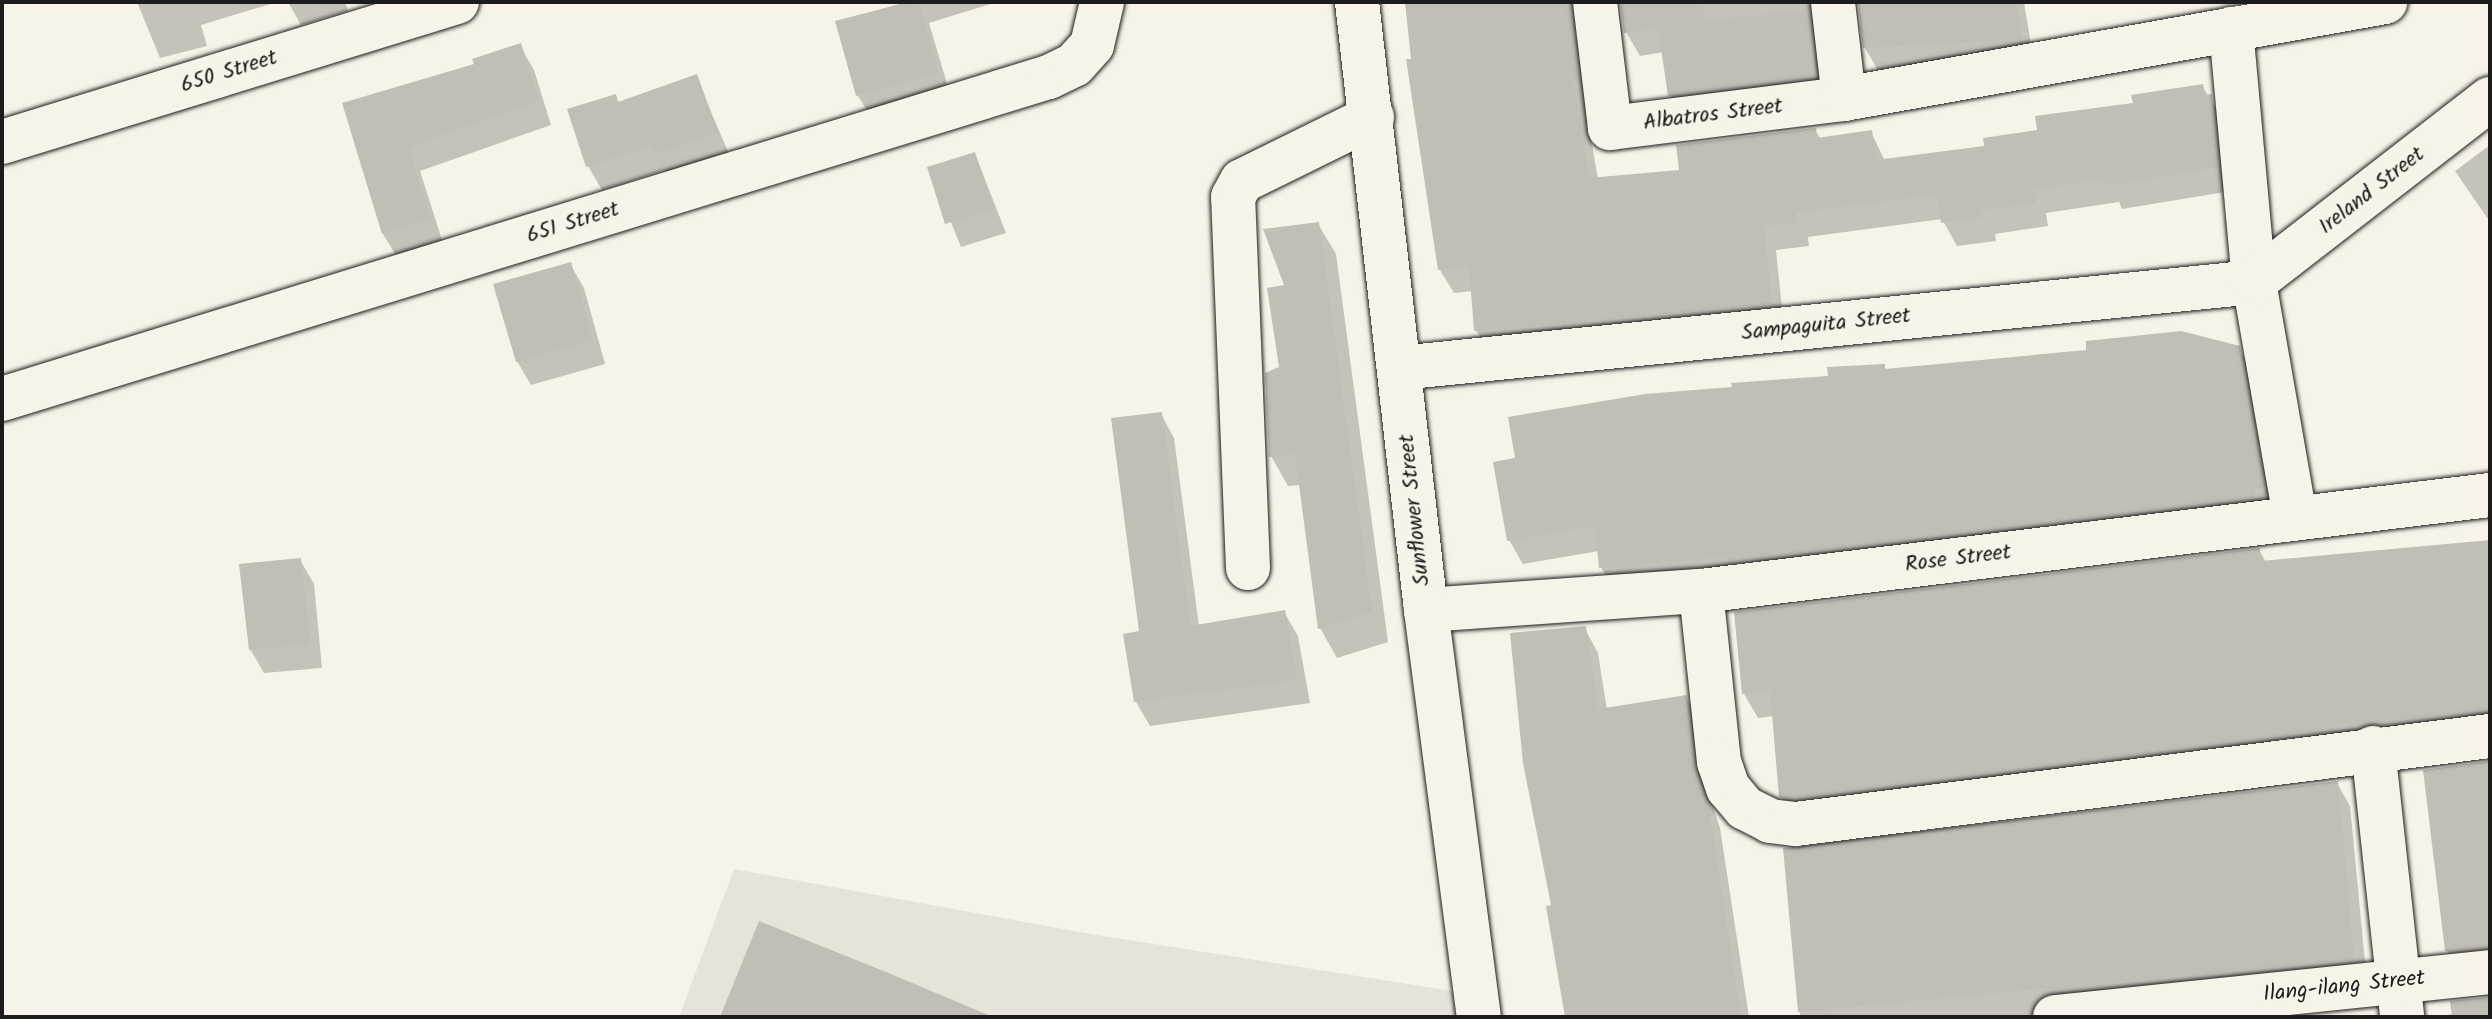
<!DOCTYPE html>
<style>
body{margin:0}
#map{position:relative;width:2492px;height:1019px;overflow:hidden;background:#f7f3e8;font-family:Kalam,sans-serif}
div>[style]{position:absolute}
.built>*{inset:0;background:#e6e3d9}
.shadow>*{inset:0;background:#0003}
.building>*{inset:0;background:#c0beb5}
.roads{filter:drop-shadow(0 0 2px #1c1c1c) drop-shadow(0 0 2px #1c1c1c)}
.minor>*{height:44px;margin:-22px;padding:0 22px;transform-origin:22px;border-radius:22px;background:#f7f3e8}
.major>*{height:44px;margin:-22px;padding:0 22px;transform-origin:22px;border-radius:22px;background:#f7f3e8}
span{translate:-50% -50%;white-space:nowrap;text-align:center;line-height:1.15;-webkit-text-stroke:8px #f7f3e8;paint-order:stroke}
.street-label{font-size:22px;color:#1c1c1c}
.frame{position:absolute;inset:0;border:4px solid #1c1c1c;pointer-events:none}
</style>
<div id="map">
<div class="built">
<div style="clip-path:polygon(734px 869px,1090px 934px,1459px 992px,1462px 1017px,679px 1017px)"></div>
</div>
<div class="shadow">
<div style="clip-path:polygon(137px 2px,277px 2px,201px 25px,207px 46px,160px 58px)"></div>
<div style="clip-path:polygon(288px 2px,345px 2px,348px 11px,301px 25px)"></div>
<div style="clip-path:polygon(906px 2px,997px 2px,929px 23px,951px 97px,872px 119px,858px 96px,838px 23px)"></div>
<div style="clip-path:polygon(1405px 2px,1604px 2px,1585px 104px,1598px 179px,1682px 172px,1815px 130px,1821px 139px,1871px 132px,1885px 161px,1986px 147px,2202px 86px,2224px 120px,2231px 191px,2122px 209px,2119px 202px,2046px 213px,2048px 226px,1995px 234px,1996px 241px,1957px 246px,1942px 219px,1808px 237px,1809px 246px,1776px 250px,1784px 328px,1490px 354px,1476px 330px,1473px 291px,1454px 293px,1440px 270px)"></div>
<div style="clip-path:polygon(1615px 2px,1837px 2px,1823px 102px,1684px 119px,1670px 95px,1664px 52px,1640px 56px,1626px 32px,1621px 3px)"></div>
<div style="clip-path:polygon(1853px 2px,2024px 2px,2034px 63px,1879px 72px,1865px 48px,1861px 6px)"></div>
<div style="clip-path:polygon(520px 46px,534px 70px,551px 125px,420px 171px,443px 243px,397px 257px,383px 234px,344px 104px,476px 65px)"></div>
<div style="clip-path:polygon(696px 77px,730px 156px,670px 178px,665px 170px,602px 190px,588px 166px,615px 96px,619px 103px)"></div>
<div style="clip-path:polygon(2490px 145px,2490px 222px,2455px 171px)"></div>
<div style="clip-path:polygon(975px 154px,1006px 233px,961px 247px,929px 168px)"></div>
<div style="clip-path:polygon(1318px 224px,1336px 254px,1388px 642px,1337px 658px,1320px 628px,1301px 485px,1288px 486px,1271px 456px,1287px 287px)"></div>
<div style="clip-path:polygon(570px 264px,584px 288px,605px 364px,531px 385px,517px 361px)"></div>
<div style="clip-path:polygon(2238px 348px,2253px 372px,2276px 511px,1614px 591px,1601px 567px,1599px 551px,1523px 564px,1509px 540px,1830px 378px,1884px 366px,1887px 371px)"></div>
<div style="clip-path:polygon(1161px 414px,1174px 438px,1199px 626px,1284px 612px,1298px 636px,1310px 703px,1150px 726px,1136px 702px,1125px 635px,1141px 633px)"></div>
<div style="clip-path:polygon(2490px 542px,2490px 738px,1795px 820px,1781px 796px,1774px 716px,1758px 718px,1744px 694px,2259px 550px,2266px 562px)"></div>
<div style="clip-path:polygon(300px 560px,314px 584px,322px 668px,264px 673px,250px 649px)"></div>
<div style="clip-path:polygon(1585px 629px,1598px 653px,1607px 710px,1686px 697px,1700px 721px,1707px 790px,1720px 828px,1749px 1017px,1567px 1017px,1554px 907px,1533px 813px,1512px 635px)"></div>
<div style="clip-path:polygon(2490px 761px,2490px 974px,2461px 975px,2447px 951px,2425px 771px)"></div>
<div style="clip-path:polygon(2337px 783px,2350px 806px,2367px 982px,2064px 1017px,1800px 1017px,1786px 849px)"></div>
<div style="clip-path:polygon(2490px 999px,2490px 1017px,2431px 1017px,2453px 1014px)"></div>
</div>
<div class="building">
<div style="clip-path:polygon(908px 2px,919px 2px,939px 73px,856px 96px,835px 21px)"></div>
<div style="clip-path:polygon(1405px 2px,1570px 2px,1579px 80px,1573px 81px,1589px 178px,1679px 170px,1676px 145px,1816px 128px,1817px 138px,1872px 130px,1876px 160px,1984px 146px,1983px 138px,2037px 130px,2035px 116px,2133px 103px,2131px 95px,2203px 84px,2205px 95px,2212px 94px,2218px 167px,2107px 186px,2105px 179px,2034px 189px,2036px 203px,1982px 210px,1983px 217px,1941px 223px,1937px 194px,1796px 213px,1797px 223px,1764px 226px,1772px 304px,1474px 331px,1469px 266px,1438px 270px,1406px 59px,1411px 59px)"></div>
<div style="clip-path:polygon(1620px 2px,1703px 2px,1706px 21px,1809px 9px,1811px 78px,1668px 96px,1658px 28px,1624px 33px)"></div>
<div style="clip-path:polygon(2016px 2px,2022px 39px,1863px 48px,1858px 4px)"></div>
<div style="clip-path:polygon(521px 43px,539px 101px,408px 147px,431px 219px,382px 234px,342px 103px,474px 64px,472px 59px)"></div>
<div style="clip-path:polygon(697px 74px,718px 132px,654px 155px,651px 146px,586px 167px,567px 109px,616px 94px,618px 102px)"></div>
<div style="clip-path:polygon(975px 152px,994px 209px,945px 224px,927px 167px)"></div>
<div style="clip-path:polygon(1319px 222px,1372px 612px,1318px 629px,1295px 454px,1269px 457px,1265px 373px,1279px 367px,1267px 288px,1284px 285px,1263px 229px)"></div>
<div style="clip-path:polygon(571px 262px,593px 340px,516px 362px,493px 284px)"></div>
<div style="clip-path:polygon(2181px 331px,2240px 346px,2264px 488px,2254px 489px,2255px 498px,1729px 562px,1728px 557px,1599px 568px,1595px 526px,1507px 541px,1493px 462px,1515px 458px,1508px 417px,1645px 394px,1732px 387px,1731px 383px,1828px 376px,1827px 367px,1885px 364px,1885px 369px,2086px 350px,2086px 341px)"></div>
<div style="clip-path:polygon(1162px 412px,1190px 626px,1285px 610px,1297px 680px,1134px 702px,1123px 634px,1139px 631px,1111px 418px)"></div>
<div style="clip-path:polygon(2490px 540px,2490px 712px,2333px 724px,2334px 731px,1796px 799px,1779px 797px,1770px 691px,1742px 694px,1734px 612px,2260px 548px,2261px 561px)"></div>
<div style="clip-path:polygon(301px 558px,310px 644px,249px 650px,239px 564px)"></div>
<div style="clip-path:polygon(1586px 626px,1598px 709px,1687px 695px,1694px 765px,1708px 802px,1741px 1017px,1565px 1017px,1546px 906px,1551px 905px,1523px 763px,1510px 633px)"></div>
<div style="clip-path:polygon(2490px 761px,2490px 947px,2445px 951px,2423px 770px)"></div>
<div style="clip-path:polygon(2338px 781px,2354px 959px,1798px 1012px,1783px 848px)"></div>
<div style="clip-path:polygon(759px 921px,886px 972px,993px 1017px,720px 1017px)"></div>
<div style="clip-path:polygon(2490px 997px,2490px 1017px,2452px 1017px,2450px 1001px)"></div>
</div>
<div class="roads">
<div class="minor">
<div style="left:1595px;top:2px;width:127px;rotate:83.2deg"></div>
<div style="left:1610px;top:128px;width:236px;rotate:-7.1deg"></div>
<div style="left:1844px;top:99px;width:98px;rotate:-96.5deg"></div>
<div style="left:2231px;top:29px;width:254px;rotate:84.8deg"></div>
<div style="left:2254px;top:282px;width:240px;rotate:80.1deg"></div>
<div style="left:1844px;top:99px;width:550px;rotate:-10.16deg"></div>
<div style="left:2px;top:142px;width:476px;rotate:-17.1deg"></div>
<div style="left:1399px;top:368px;width:859px;rotate:-5.74deg"></div>
<div style="left:2254px;top:282px;width:299px;rotate:-37.8deg"></div>
<div style="left:2px;top:399px;width:1095px;rotate:-17.1deg"></div>
<div style="left:1049px;top:77px;width:28px;rotate:-26deg"></div>
<div style="left:1074px;top:65px;width:27px;rotate:-48deg"></div>
<div style="left:1092px;top:45px;width:44px;rotate:-76.9deg"></div>
<div style="left:1248px;top:568px;width:371px;rotate:-92.3deg"></div>
<div style="left:1233px;top:197px;width:18px;rotate:-61deg"></div>
<div style="left:1242px;top:181px;width:145px;rotate:-26.2deg"></div>
<div style="left:1701px;top:591px;width:172px;rotate:84deg"></div>
<div style="left:1719px;top:762px;width:28px;rotate:71deg"></div>
<div style="left:1728px;top:788px;width:26px;rotate:50deg"></div>
<div style="left:1745px;top:808px;width:28px;rotate:27deg"></div>
<div style="left:1770px;top:821px;width:26px;rotate:7deg"></div>
<div style="left:1796px;top:824px;width:700px;rotate:-7.23deg"></div>
<div style="left:1426px;top:610px;width:276px;rotate:-4deg"></div>
<div style="left:1701px;top:591px;width:795px;rotate:-6.94deg"></div>
<div style="left:2373px;top:748px;width:271px;rotate:83.8deg"></div>
<div style="left:2055px;top:1017px;width:437px;rotate:-5.9deg"></div>
</div>
<div class="major">
<div style="left:1357px;top:2px;width:612px;rotate:83.53deg"></div>
<div style="left:1426px;top:610px;width:410px;rotate:82.6deg"></div>
</div>
</div>
<div class="street-label">
<span style="left:229px;top:72px;rotate:-17deg">650 Street</span>
<span style="left:1713px;top:115px;rotate:-7deg">Albatros Street</span>
<span style="left:2372px;top:191px;rotate:-38deg">Ireland Street</span>
<span style="left:573px;top:223px;rotate:-17deg">651 Street</span>
<span style="left:1826px;top:325px;rotate:-6deg">Sampaguita Street</span>
<span style="left:1415px;top:510px;rotate:-96deg">Sunflower Street</span>
<span style="left:1958px;top:559px;rotate:-7deg">Rose Street</span>
<span style="left:2344px;top:987px;rotate:-6deg">Ilang-ilang Street</span>
</div>
<div class="frame"></div>
</div>
